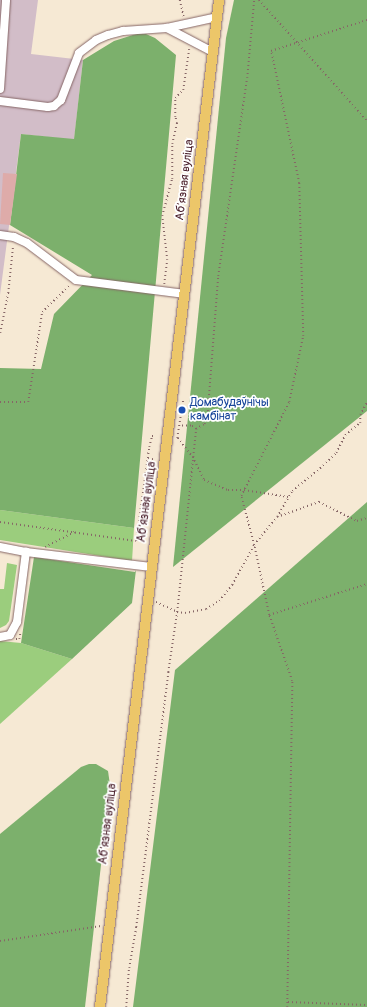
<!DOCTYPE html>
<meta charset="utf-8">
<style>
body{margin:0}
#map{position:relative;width:367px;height:1007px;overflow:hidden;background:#f6e9d4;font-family:Pangolin,sans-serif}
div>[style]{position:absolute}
.industrial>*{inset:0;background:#d2bdc8}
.green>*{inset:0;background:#9bcd7d}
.forest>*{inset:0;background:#7cb06c}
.building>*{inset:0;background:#deaba9}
.path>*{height:1.5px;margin-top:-0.75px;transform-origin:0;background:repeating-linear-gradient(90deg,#866666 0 1px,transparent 0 4px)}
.roads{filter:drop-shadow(0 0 1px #866666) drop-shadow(0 0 1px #866666)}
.minor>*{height:8px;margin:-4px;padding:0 4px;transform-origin:4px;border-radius:4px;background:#fff}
.major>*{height:10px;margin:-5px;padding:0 5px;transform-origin:5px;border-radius:5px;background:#ecc669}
.dots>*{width:11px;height:11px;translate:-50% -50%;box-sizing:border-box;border:2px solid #fff;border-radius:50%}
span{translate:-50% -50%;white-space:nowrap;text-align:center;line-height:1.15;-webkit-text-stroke:3.5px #fff;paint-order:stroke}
.street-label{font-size:12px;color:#4a1f2b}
.transit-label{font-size:12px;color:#164399}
.left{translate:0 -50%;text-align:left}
</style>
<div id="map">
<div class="industrial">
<div style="clip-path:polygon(0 0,38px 0,31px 54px,83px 60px,74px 140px,21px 134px,0 295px)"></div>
</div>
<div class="green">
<div style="clip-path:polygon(0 510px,134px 528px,132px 561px,0 540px)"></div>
<div style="clip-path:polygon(7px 563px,17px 565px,9px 621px,6px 625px,0 628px,0 589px,4px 589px)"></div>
<div style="clip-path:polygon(0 641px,21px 643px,72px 659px,0 724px)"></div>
</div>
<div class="forest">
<div style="clip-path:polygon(234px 0,367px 0,367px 411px,173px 567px,226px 38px)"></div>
<div style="clip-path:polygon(136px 34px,146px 34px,155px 38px,176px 55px,134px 528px,0 510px,0 368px,41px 369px,54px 314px,92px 275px,10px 225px,21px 134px,74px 139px,83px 60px,114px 41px)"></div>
<div style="clip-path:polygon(367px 502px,367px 1007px,133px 1007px,175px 670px)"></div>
<div style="clip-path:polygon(34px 557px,135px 572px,136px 570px,132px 603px,72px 659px,21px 643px)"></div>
<div style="clip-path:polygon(89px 764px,96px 764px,108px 771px,110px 785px,85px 1007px,0 1007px,0 834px,81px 767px)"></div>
</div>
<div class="building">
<div style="clip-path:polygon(3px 173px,17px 174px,10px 225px,0 224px)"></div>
</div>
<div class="path">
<div style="left:180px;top:0;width:17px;rotate:77deg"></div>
<div style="left:259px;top:0;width:162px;rotate:48.2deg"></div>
<div style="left:164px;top:284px;width:24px;rotate:-83deg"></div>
<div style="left:167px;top:260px;width:44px;rotate:-96.5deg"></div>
<div style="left:162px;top:216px;width:38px;rotate:-75deg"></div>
<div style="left:172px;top:179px;width:35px;rotate:-90deg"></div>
<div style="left:172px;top:144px;width:22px;rotate:-77deg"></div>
<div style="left:177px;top:123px;width:6px;rotate:-108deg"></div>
<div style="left:175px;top:117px;width:19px;rotate:-90deg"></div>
<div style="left:175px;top:98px;width:11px;rotate:-45deg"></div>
<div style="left:183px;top:90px;width:41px;rotate:-81.7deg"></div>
<div style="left:0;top:333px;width:41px;rotate:-78.7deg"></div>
<div style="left:8px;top:293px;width:48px;rotate:-84.1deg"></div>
<div style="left:0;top:402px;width:28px"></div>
<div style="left:28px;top:402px;width:91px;rotate:-81.2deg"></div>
<div style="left:42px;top:312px;width:39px;rotate:-44deg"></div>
<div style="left:196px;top:429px;width:9px;rotate:-32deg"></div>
<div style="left:204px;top:424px;width:6px;rotate:-59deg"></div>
<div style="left:207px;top:419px;width:143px;rotate:-85.6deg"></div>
<div style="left:218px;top:276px;width:200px;rotate:-81.7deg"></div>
<div style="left:247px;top:78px;width:78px;rotate:-84.9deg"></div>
<div style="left:177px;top:438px;width:39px;rotate:-81deg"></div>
<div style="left:178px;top:438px;width:24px;rotate:52deg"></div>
<div style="left:193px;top:457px;width:25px;rotate:64deg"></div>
<div style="left:204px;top:480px;width:26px;rotate:23deg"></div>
<div style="left:228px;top:490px;width:16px"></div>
<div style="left:244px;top:490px;width:45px;rotate:9deg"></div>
<div style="left:148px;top:458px;width:8px;rotate:14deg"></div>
<div style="left:277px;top:517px;width:45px;rotate:-19.7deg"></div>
<div style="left:319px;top:502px;width:42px;rotate:26.6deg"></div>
<div style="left:357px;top:521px;width:10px;rotate:-17deg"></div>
<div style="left:0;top:522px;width:137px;rotate:8deg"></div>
<div style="left:136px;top:541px;width:95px;rotate:-82.1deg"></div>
<div style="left:149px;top:447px;width:11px;rotate:-75deg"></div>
<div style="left:152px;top:436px;width:4px"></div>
<div style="left:45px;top:547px;width:33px;rotate:-27deg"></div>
<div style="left:156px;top:602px;width:23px;rotate:25deg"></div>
<div style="left:177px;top:612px;width:8px;rotate:7deg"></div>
<div style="left:185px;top:613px;width:21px;rotate:-11deg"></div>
<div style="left:206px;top:609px;width:15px;rotate:-32deg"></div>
<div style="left:219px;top:601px;width:21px;rotate:-51deg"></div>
<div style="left:232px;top:585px;width:46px;rotate:-61.2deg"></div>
<div style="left:254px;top:545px;width:36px;rotate:-51deg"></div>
<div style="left:277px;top:517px;width:30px;rotate:-60deg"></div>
<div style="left:292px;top:491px;width:32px;rotate:-39deg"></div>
<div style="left:317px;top:471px;width:26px;rotate:-43deg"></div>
<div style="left:336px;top:453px;width:20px;rotate:-63deg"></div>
<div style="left:345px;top:435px;width:19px;rotate:-39deg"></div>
<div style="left:360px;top:423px;width:8px;rotate:-90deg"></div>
<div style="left:360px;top:415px;width:15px;rotate:-62deg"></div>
<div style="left:269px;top:615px;width:103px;rotate:-17.6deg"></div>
<div style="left:16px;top:639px;width:3px"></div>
<div style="left:19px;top:639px;width:5px;rotate:-79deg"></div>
<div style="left:0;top:941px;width:102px;rotate:-8.4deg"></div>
<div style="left:288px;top:1002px;width:79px;rotate:2.2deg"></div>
<div style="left:126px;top:1007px;width:39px;rotate:-86deg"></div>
<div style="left:129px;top:968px;width:42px;rotate:-80.3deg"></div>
<div style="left:136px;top:927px;width:257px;rotate:-82.8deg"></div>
<div style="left:168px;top:672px;width:61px;rotate:-81.5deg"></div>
<div style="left:177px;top:612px;width:156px;rotate:-84.1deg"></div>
<div style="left:193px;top:457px;width:28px;rotate:-84deg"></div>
<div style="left:196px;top:429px;width:6px;rotate:-149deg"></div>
<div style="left:191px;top:426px;width:11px;rotate:180deg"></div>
<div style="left:287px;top:1007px;width:326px;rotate:-89.1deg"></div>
<div style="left:292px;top:681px;width:70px;rotate:-109.2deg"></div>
<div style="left:269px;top:615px;width:72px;rotate:-102.1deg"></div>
<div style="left:254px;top:545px;width:51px;rotate:-104.9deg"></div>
<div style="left:241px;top:496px;width:106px;rotate:-62.9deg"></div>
<div style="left:289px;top:402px;width:67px;rotate:-78deg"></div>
<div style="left:303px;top:336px;width:153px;rotate:-91.5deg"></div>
<div style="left:299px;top:183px;width:135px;rotate:-102deg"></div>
<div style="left:271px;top:51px;width:101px;rotate:-17.9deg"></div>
</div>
<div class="roads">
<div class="minor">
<div style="left:167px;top:28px;width:52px;rotate:27.6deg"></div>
<div style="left:0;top:89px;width:89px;rotate:-86.1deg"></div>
<div style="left:0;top:101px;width:48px;rotate:7.1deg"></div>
<div style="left:48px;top:107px;width:6px;rotate:-9deg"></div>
<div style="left:54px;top:106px;width:9px;rotate:-41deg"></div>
<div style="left:61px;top:100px;width:50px;rotate:-69deg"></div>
<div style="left:79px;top:53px;width:21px;rotate:-37deg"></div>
<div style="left:96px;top:40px;width:13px;rotate:-23deg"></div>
<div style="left:108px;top:35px;width:16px;rotate:-15deg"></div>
<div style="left:123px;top:31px;width:44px;rotate:-3.9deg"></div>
<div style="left:167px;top:28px;width:51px;rotate:-12.4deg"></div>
<div style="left:0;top:235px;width:14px;rotate:8deg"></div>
<div style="left:14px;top:237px;width:14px;rotate:25deg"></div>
<div style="left:27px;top:243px;width:61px;rotate:37.1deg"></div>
<div style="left:76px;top:280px;width:110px;rotate:7.3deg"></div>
<div style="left:0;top:547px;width:26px;rotate:11deg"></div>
<div style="left:0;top:637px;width:10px;rotate:-11deg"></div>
<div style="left:10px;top:635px;width:15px;rotate:-62deg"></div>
<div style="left:17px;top:622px;width:71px;rotate:-82.7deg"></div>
<div style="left:26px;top:552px;width:126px;rotate:6.8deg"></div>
</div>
<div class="major">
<div style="left:100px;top:1007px;width:1014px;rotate:-83.26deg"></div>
</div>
</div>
<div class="dots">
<div style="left:182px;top:410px;background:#1a4fb4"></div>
</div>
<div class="street-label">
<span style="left:185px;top:180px;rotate:-83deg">Абʼязная вуліца</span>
<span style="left:147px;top:502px;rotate:-82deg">Абʼязная вуліца</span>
<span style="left:108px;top:824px;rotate:-83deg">Абʼязная вуліца</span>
</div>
<div class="transit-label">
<span class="left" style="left:190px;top:410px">Домабудаўнічы<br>камбінат</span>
</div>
</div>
